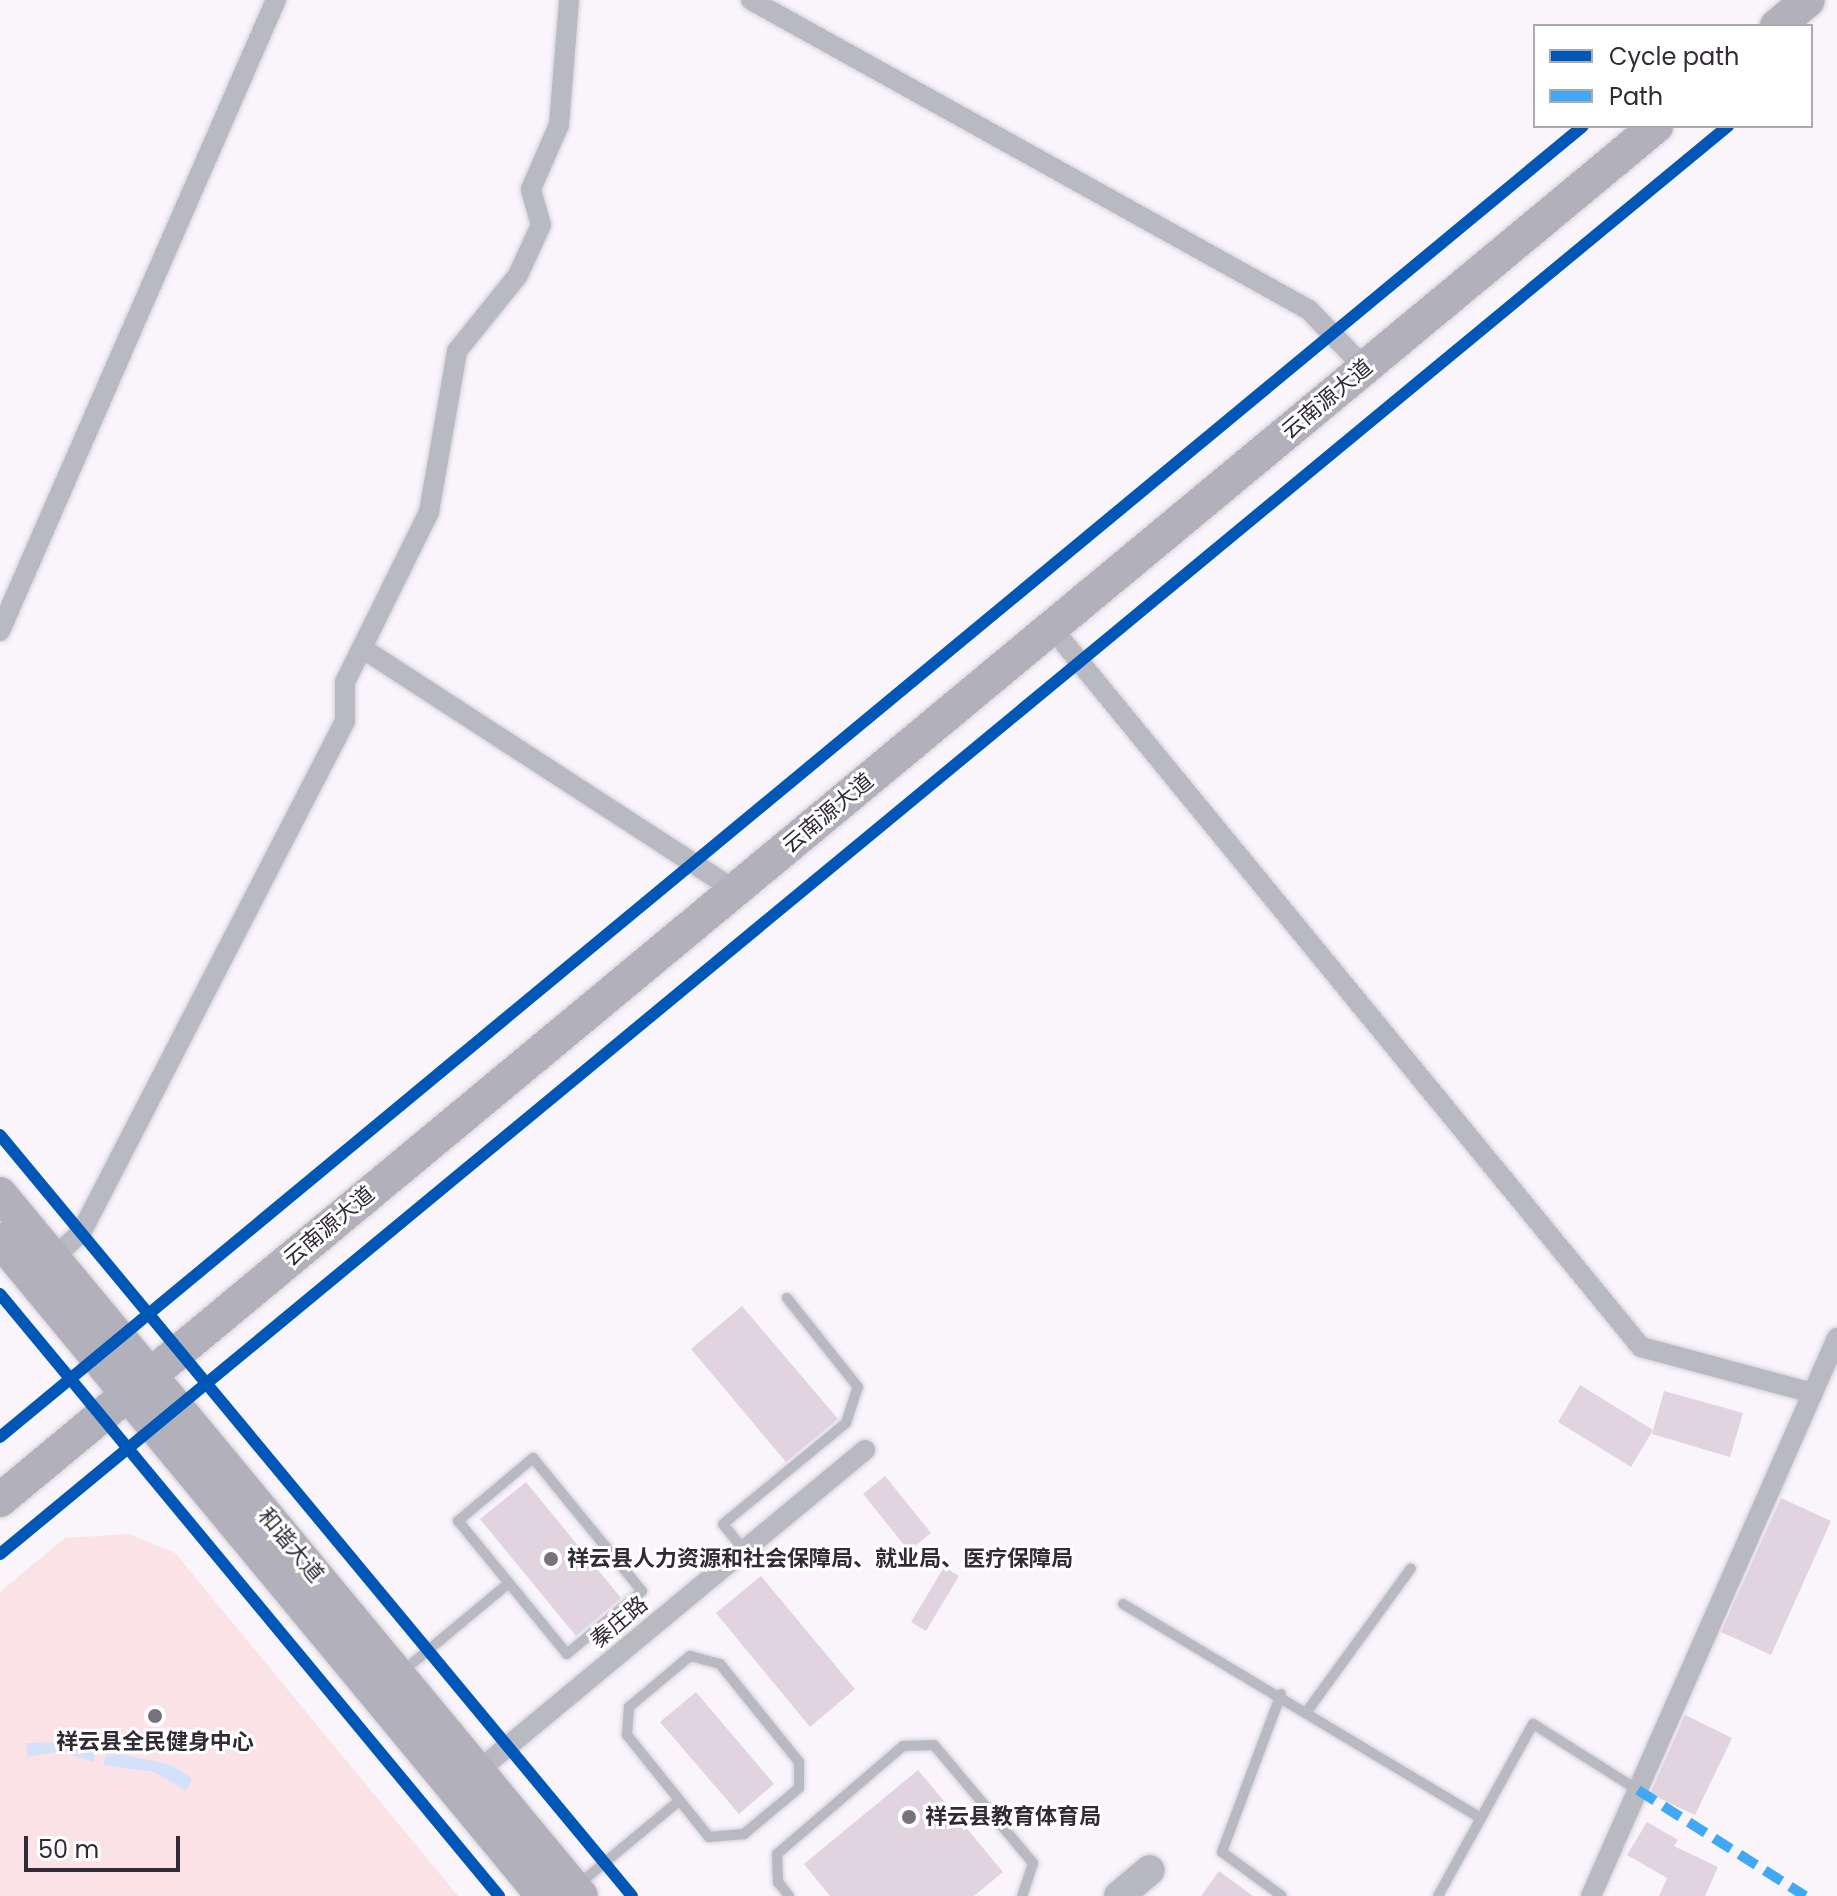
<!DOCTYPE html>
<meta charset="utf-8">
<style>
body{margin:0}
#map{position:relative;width:1837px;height:1896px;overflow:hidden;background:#f9f5fb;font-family:Poppins,"Noto Sans SC",sans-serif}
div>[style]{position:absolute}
.green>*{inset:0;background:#fbe2e7}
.water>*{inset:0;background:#d3e1fb}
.building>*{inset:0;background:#e2d4de}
.roads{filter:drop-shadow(0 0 2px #d5d1d7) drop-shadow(0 0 2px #d5d1d7)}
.lane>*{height:10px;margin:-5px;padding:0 5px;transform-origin:5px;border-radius:5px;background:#b9b9c2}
.street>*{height:20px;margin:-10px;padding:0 10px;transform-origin:10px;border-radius:10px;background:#b9b9c2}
.secondary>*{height:30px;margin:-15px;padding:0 15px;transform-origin:15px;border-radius:15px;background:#b8b8c1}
.primary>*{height:34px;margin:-17px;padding:0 17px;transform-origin:17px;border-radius:17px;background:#b2b0ba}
.quiet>*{height:10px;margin-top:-5px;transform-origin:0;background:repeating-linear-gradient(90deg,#3fa9f5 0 20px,transparent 0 30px)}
.cycleway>*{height:12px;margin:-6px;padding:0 6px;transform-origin:6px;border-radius:6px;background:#0057b8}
.dots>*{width:22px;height:22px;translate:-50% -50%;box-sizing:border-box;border:4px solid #fff;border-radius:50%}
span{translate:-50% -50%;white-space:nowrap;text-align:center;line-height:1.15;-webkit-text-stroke:6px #fff;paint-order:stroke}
.street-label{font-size:22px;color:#322b36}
.poi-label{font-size:22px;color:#322b36;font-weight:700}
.left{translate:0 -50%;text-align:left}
.legend{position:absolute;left:1533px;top:24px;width:280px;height:104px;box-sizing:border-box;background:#fff;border:2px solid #adaaaf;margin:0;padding:10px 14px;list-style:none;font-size:24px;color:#322b36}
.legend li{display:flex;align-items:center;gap:16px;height:40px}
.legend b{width:40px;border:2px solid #adaaaf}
.scale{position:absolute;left:24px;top:1836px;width:156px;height:36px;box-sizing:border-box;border:4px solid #322b36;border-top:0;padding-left:10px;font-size:24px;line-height:28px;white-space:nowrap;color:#322b36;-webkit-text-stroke:6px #fff;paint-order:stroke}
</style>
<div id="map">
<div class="green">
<div style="clip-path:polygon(129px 1534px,175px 1553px,458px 1896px,0 1896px,0 1592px,65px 1538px)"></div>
</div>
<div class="water">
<div style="clip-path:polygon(77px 1742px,97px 1752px,93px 1762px,61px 1751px,28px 1757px,26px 1743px)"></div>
<div style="clip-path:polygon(120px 1754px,171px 1765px,192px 1778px,186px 1791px,155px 1772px,103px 1765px,106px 1755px)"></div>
</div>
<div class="building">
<div style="clip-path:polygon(742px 1306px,838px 1419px,786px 1462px,691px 1349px)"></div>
<div style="clip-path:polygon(1580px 1385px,1653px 1430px,1631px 1467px,1558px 1422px)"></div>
<div style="clip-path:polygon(1664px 1391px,1743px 1413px,1730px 1457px,1652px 1434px)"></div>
<div style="clip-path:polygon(885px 1476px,931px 1533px,909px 1551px,863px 1494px)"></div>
<div style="clip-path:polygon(526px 1482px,621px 1598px,576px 1636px,480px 1519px)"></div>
<div style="clip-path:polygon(1781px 1498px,1831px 1521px,1771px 1655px,1721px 1632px)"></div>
<div style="clip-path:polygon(944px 1567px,959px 1576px,926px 1631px,911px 1622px)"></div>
<div style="clip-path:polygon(761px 1576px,855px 1689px,810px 1727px,716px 1613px)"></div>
<div style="clip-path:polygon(696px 1692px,774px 1784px,739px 1814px,660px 1722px)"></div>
<div style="clip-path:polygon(1685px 1715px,1732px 1738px,1695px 1815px,1650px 1794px)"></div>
<div style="clip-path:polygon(918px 1770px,1003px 1872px,974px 1896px,830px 1896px,804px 1864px)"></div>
<div style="clip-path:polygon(1647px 1822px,1678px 1840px,1674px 1846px,1718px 1867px,1705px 1896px,1659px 1896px,1667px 1878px,1627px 1855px)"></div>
<div style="clip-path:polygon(1219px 1871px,1253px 1896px,1201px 1896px)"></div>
</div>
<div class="roads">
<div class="lane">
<div style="left:533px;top:1458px;width:172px;rotate:50.7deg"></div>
<div style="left:642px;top:1591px;width:98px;rotate:140deg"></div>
<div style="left:567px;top:1654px;width:172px;rotate:-129.3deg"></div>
<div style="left:458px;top:1521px;width:98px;rotate:-40deg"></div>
<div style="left:744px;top:1550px;width:33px;rotate:-129deg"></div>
<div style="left:723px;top:1524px;width:159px;rotate:-39.4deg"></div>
<div style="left:846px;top:1423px;width:38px;rotate:-72deg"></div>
<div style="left:858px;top:1387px;width:114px;rotate:-128.6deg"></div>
<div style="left:1123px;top:1604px;width:417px;rotate:30.9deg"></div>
<div style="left:690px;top:1656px;width:31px;rotate:15deg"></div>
<div style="left:720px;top:1664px;width:126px;rotate:51.1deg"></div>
<div style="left:799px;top:1762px;width:26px;rotate:90deg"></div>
<div style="left:799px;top:1788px;width:72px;rotate:140.1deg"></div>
<div style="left:744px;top:1834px;width:35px;rotate:175deg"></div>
<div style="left:709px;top:1837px;width:131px;rotate:-128.8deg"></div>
<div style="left:627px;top:1735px;width:28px;rotate:-86deg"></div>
<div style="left:629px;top:1707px;width:80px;rotate:-39.9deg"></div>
<div style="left:403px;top:1671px;width:138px;rotate:-39.7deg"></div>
<div style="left:1281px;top:1694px;width:169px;rotate:110.5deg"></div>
<div style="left:1222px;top:1852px;width:74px;rotate:36.3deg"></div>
<div style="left:1308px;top:1710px;width:175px;rotate:-54deg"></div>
<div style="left:579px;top:1884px;width:130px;rotate:-39.7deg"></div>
<div style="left:789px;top:1896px;width:18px;rotate:-128deg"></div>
<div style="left:778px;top:1882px;width:28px;rotate:-92deg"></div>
<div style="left:777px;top:1854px;width:166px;rotate:-40.6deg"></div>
<div style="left:903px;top:1746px;width:31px;rotate:-2deg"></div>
<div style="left:934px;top:1745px;width:154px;rotate:50deg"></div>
<div style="left:1033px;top:1863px;width:35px;rotate:108deg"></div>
<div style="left:1438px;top:1896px;width:196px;rotate:-61.1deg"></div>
<div style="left:1533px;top:1724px;width:124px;rotate:32.2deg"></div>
</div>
<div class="street">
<div style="left:751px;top:0;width:638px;rotate:29.05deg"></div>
<div style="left:1309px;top:310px;width:81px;rotate:46deg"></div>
<div style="left:1051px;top:627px;width:931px;rotate:50.67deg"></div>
<div style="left:1641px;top:1347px;width:178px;rotate:15deg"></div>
<div style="left:0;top:631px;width:689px;rotate:-66.38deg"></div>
<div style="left:362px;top:648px;width:444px;rotate:33deg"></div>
<div style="left:53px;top:1258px;width:38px;rotate:-42deg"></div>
<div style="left:81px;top:1233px;width:576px;rotate:-62.72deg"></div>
<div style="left:345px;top:721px;width:39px;rotate:-90deg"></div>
<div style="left:345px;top:682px;width:190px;rotate:-63.7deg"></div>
<div style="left:429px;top:512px;width:163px;rotate:-80.1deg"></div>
<div style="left:457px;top:351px;width:97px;rotate:-51.2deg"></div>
<div style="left:518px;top:275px;width:55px;rotate:-65.3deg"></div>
<div style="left:541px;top:225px;width:37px;rotate:-106deg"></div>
<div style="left:531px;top:189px;width:70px;rotate:-66.4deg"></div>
<div style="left:559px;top:125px;width:125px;rotate:-85.4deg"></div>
<div style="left:478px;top:1771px;width:503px;rotate:-39.67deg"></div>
<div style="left:1591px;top:1896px;width:610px;rotate:-66.21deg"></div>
</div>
<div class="secondary">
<div style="left:1119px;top:1896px;width:40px;rotate:-40deg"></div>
</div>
<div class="primary">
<div style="left:1777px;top:26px;width:40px;rotate:-40deg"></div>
<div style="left:0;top:1194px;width:911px;rotate:50.39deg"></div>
<div style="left:0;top:1240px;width:852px;rotate:50.38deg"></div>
<div style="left:0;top:1500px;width:2152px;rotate:-39.68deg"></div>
</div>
</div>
<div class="quiet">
<div style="left:1638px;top:1790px;width:198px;rotate:32.4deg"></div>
</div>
<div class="cycleway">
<div style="left:0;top:1135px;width:989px;rotate:50.29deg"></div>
<div style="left:0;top:1294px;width:782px;rotate:50.34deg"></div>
<div style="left:0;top:1437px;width:2055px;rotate:-39.63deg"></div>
<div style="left:0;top:1554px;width:2242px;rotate:-39.57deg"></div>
</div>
<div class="dots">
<div style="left:551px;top:1559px;background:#78727b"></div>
<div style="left:155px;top:1716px;background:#78727b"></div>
<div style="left:909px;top:1817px;background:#78727b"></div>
</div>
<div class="street-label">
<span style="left:1327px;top:399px;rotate:-40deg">云南源大道</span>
<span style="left:828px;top:813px;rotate:-40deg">云南源大道</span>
<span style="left:329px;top:1226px;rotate:-40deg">云南源大道</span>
<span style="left:291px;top:1545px;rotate:50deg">和谐大道</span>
<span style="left:619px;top:1622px;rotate:-40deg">秦庄路</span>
</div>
<div class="poi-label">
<span class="left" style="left:567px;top:1559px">祥云县人力资源和社会保障局、就业局、医疗保障局</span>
<span style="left:155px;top:1742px">祥云县全民健身中心</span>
<span class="left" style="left:925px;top:1817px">祥云县教育体育局</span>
</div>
<ul class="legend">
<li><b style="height:10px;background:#0057b8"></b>Cycle path</li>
<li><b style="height:10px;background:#3fa9f5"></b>Path</li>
</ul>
<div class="scale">50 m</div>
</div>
